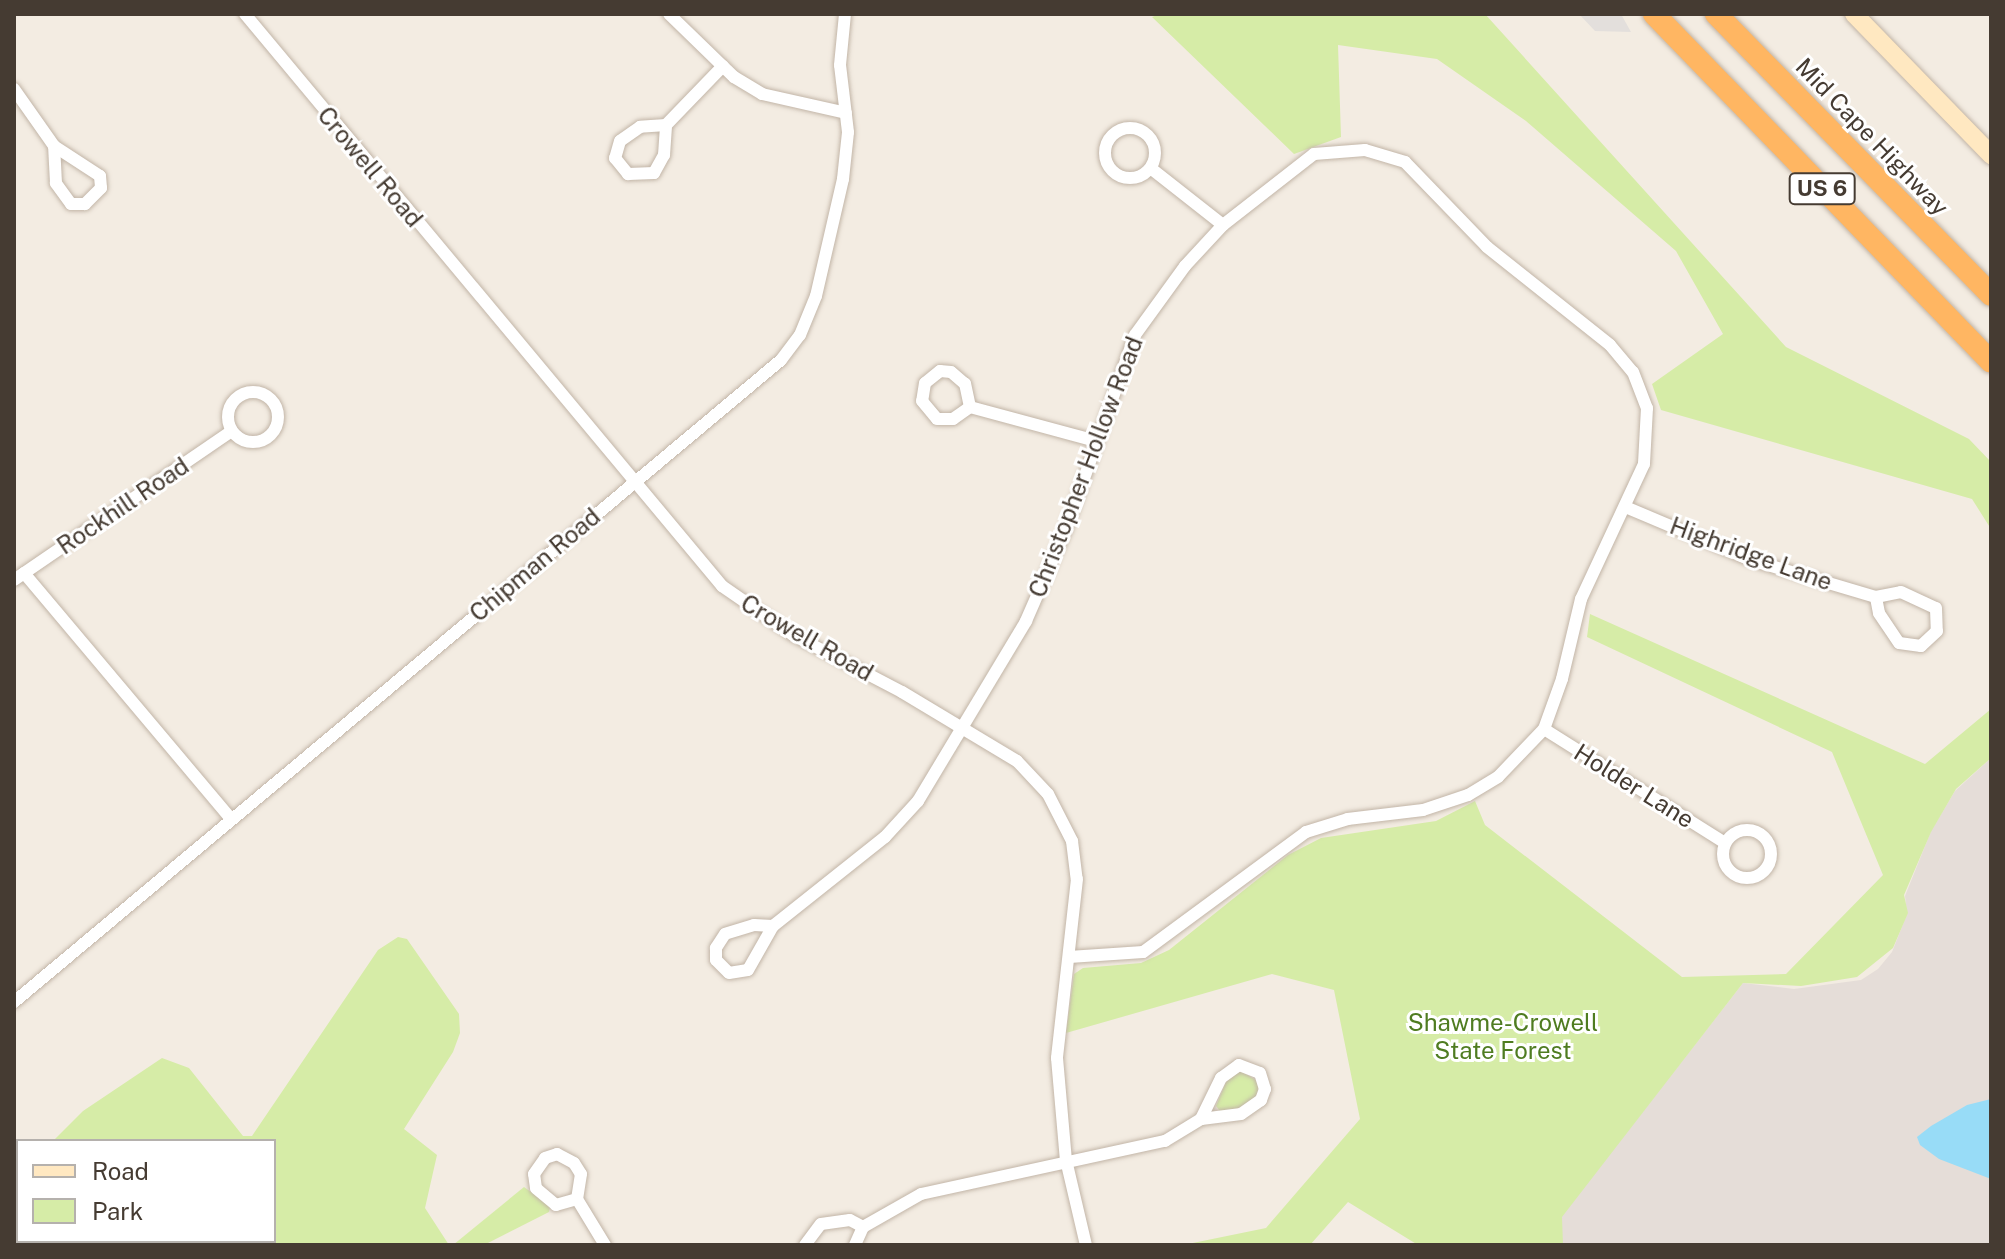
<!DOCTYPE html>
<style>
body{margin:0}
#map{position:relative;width:2005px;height:1259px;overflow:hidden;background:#f3ece2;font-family:"Public Sans",sans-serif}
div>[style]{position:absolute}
.industrial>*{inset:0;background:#e5ddd8}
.green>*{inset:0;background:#d6eca7}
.parking>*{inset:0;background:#e3dfdc}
.water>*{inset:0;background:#98dcf7}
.roads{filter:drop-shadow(0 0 2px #c2b5a7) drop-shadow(0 0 2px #c2b5a7)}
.street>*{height:12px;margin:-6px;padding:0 6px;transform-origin:6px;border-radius:6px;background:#fff}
.street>.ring{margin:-6px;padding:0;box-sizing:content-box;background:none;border:12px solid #fff;border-radius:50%}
.secondary>*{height:18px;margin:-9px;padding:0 9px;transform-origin:9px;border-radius:9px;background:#ffe8c1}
.highway>*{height:22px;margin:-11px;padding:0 11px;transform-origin:11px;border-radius:11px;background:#ffb662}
span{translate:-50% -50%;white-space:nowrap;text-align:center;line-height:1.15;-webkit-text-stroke:6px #fff;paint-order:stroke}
.shield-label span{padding:2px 6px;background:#fff;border:2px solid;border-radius:6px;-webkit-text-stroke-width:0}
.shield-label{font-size:22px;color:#453b32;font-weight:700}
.street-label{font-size:24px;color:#453b32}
.park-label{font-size:24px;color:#4f7c21}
.frame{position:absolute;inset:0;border:16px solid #453b32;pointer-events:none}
.legend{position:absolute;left:16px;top:1139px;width:260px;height:104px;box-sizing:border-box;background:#fff;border:2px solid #b5b1ad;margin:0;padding:10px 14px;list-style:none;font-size:24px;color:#453b32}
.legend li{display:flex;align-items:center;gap:16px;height:40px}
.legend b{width:40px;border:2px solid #b5b1ad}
</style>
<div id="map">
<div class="industrial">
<div style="clip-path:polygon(1991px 758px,1991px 1245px,1539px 1245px,1743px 983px,1794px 989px,1861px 980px,1878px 969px,1892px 952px,1907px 914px,1905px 896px,1931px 831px,1955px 791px)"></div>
</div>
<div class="green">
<div style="clip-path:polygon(1160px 14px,1485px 14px,1786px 347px,1969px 439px,1991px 462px,1991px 529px,1972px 499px,1661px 410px,1652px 384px,1723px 334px,1676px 251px,1526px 121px,1437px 59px,1338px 45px,1341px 137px,1294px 154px,1152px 17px)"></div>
<div style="clip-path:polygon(1590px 614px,1925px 764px,1991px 709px,1991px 758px,1956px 789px,1931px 832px,1904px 895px,1908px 913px,1893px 948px,1857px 977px,1801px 986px,1743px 983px,1562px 1217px,1563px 1245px,1418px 1245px,1348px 1202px,1310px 1245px,1183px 1245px,1266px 1228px,1360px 1119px,1334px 990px,1272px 974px,1066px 1033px,1074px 974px,1083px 968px,1141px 963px,1169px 950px,1288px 855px,1321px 838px,1436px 821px,1475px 801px,1485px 825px,1682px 977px,1786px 974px,1883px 875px,1832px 752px,1587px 637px)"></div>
<div style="clip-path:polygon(398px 937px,407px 939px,459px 1014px,460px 1033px,453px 1052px,404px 1129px,437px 1155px,425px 1208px,449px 1245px,14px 1245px,18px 1178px,18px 1241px,274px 1241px,274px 1141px,53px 1141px,83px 1111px,162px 1058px,189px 1068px,243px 1136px,252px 1136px,378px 950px)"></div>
<div style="clip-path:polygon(1240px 1070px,1260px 1083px,1257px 1099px,1239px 1110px,1220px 1111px,1216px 1106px,1226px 1082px)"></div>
<div style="clip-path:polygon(524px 1187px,550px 1206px,549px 1212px,484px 1245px,453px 1245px)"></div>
</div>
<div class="parking">
<div style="clip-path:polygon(1579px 14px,1621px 14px,1631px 32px,1595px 31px)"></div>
</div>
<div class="water">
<div style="clip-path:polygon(1991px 1099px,1991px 1179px,1939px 1159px,1920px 1145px,1917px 1137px,1931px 1126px,1967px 1105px)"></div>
</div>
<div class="roads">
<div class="street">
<div style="left:245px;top:14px;width:745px;rotate:50.17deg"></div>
<div style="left:722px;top:586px;width:86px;rotate:34.6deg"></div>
<div style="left:793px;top:635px;width:123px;rotate:27.6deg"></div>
<div style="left:902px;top:692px;width:134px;rotate:31deg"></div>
<div style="left:1017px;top:761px;width:45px;rotate:46.8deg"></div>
<div style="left:1048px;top:794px;width:53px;rotate:62.9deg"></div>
<div style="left:1072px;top:841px;width:38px;rotate:83deg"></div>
<div style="left:1077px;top:879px;width:180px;rotate:96.4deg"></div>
<div style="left:1057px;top:1058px;width:102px;rotate:85deg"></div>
<div style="left:1066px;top:1160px;width:87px;rotate:76.8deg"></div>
<div style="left:669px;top:14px;width:91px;rotate:44.1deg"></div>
<div style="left:734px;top:77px;width:33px;rotate:31deg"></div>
<div style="left:762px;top:94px;width:86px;rotate:12.7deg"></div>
<div style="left:14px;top:89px;width:70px;rotate:54.9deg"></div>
<div style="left:666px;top:125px;width:26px;rotate:176deg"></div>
<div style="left:640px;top:127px;width:24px;rotate:145deg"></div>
<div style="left:620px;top:141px;width:18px;rotate:106deg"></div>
<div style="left:615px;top:158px;width:21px;rotate:51deg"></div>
<div style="left:628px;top:174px;width:26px;rotate:-2deg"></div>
<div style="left:654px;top:173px;width:21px;rotate:-61deg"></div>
<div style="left:664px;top:155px;width:30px;rotate:-86deg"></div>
<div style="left:666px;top:125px;width:82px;rotate:-46deg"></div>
<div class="ring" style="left:1105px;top:128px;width:38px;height:38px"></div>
<div style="left:54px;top:146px;width:55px;rotate:33.1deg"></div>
<div style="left:100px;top:176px;width:12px;rotate:85deg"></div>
<div style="left:101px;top:188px;width:23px;rotate:135deg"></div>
<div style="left:85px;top:204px;width:14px;rotate:180deg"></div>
<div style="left:71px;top:204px;width:26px;rotate:-126deg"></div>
<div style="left:56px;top:183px;width:37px;rotate:-93deg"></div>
<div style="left:1153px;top:170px;width:89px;rotate:38.2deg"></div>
<div class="ring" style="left:228px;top:392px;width:38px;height:38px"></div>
<div style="left:970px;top:407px;width:24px;rotate:-102deg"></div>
<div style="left:965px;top:384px;width:18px;rotate:-139deg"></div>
<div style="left:951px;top:372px;width:11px;rotate:-175deg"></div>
<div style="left:940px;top:371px;width:19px;rotate:141deg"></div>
<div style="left:925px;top:383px;width:18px;rotate:99deg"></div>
<div style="left:922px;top:401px;width:23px;rotate:50deg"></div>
<div style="left:937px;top:419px;width:16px"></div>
<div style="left:953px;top:419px;width:21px;rotate:-35deg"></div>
<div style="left:970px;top:407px;width:131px;rotate:15.1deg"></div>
<div style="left:1628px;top:508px;width:134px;rotate:22.9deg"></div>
<div style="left:1751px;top:560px;width:130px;rotate:16.5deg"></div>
<div style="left:24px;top:573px;width:322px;rotate:49.9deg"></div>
<div style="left:14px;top:580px;width:264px;rotate:-34.4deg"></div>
<div style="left:1901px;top:592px;width:38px;rotate:25deg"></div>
<div style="left:1936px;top:608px;width:23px;rotate:88deg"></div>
<div style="left:1937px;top:631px;width:22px;rotate:137deg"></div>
<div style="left:1921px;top:646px;width:22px;rotate:-172deg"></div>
<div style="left:1899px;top:643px;width:36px;rotate:-124deg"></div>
<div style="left:1879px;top:613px;width:16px;rotate:-101deg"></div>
<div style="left:1876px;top:597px;width:25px;rotate:-11deg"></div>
<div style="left:1544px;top:729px;width:214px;rotate:32.2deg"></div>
<div class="ring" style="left:1723px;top:830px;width:36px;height:36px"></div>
<div style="left:773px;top:926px;width:19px;rotate:-177deg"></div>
<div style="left:754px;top:925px;width:30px;rotate:163deg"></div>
<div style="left:725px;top:934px;width:17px;rotate:123deg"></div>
<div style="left:716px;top:948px;width:12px;rotate:90deg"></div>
<div style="left:716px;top:960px;width:18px;rotate:45deg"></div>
<div style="left:729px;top:973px;width:19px;rotate:-9deg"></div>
<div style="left:748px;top:970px;width:51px;rotate:-60.4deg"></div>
<div style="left:773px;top:926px;width:143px;rotate:-38.5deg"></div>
<div style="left:885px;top:837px;width:49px;rotate:-47.5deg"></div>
<div style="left:918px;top:801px;width:210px;rotate:-59deg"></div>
<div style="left:1026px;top:621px;width:100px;rotate:-66.5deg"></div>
<div style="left:1066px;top:529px;width:206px;rotate:-70.4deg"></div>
<div style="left:1135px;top:335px;width:85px;rotate:-54.1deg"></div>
<div style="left:1185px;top:266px;width:56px;rotate:-47.2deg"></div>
<div style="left:1223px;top:225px;width:115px;rotate:-38deg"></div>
<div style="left:1314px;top:154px;width:51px;rotate:-4.5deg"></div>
<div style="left:1365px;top:150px;width:42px;rotate:16.7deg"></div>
<div style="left:1405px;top:162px;width:118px;rotate:46deg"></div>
<div style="left:1487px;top:247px;width:157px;rotate:38.5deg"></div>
<div style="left:1610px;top:345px;width:35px;rotate:50deg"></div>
<div style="left:1633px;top:372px;width:39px;rotate:69deg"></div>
<div style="left:1647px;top:408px;width:56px;rotate:93.1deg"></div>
<div style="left:1644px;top:464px;width:149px;rotate:115deg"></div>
<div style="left:1581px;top:599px;width:82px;rotate:103.4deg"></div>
<div style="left:1562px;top:679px;width:53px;rotate:109.8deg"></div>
<div style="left:1544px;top:729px;width:66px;rotate:133.8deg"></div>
<div style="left:1498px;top:777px;width:35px;rotate:149deg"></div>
<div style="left:1468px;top:795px;width:47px;rotate:161.6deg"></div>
<div style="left:1423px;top:810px;width:76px;rotate:173.2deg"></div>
<div style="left:1348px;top:819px;width:44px;rotate:162.8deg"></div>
<div style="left:1306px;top:832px;width:202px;rotate:143.6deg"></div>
<div style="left:1143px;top:952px;width:74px;rotate:176.1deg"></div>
<div style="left:14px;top:1002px;width:1000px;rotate:-39.93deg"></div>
<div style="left:781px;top:360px;width:31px;rotate:-53deg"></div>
<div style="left:800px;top:335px;width:42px;rotate:-67.7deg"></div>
<div style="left:816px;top:296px;width:120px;rotate:-77deg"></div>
<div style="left:843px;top:179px;width:47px;rotate:-83.9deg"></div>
<div style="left:848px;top:132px;width:67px;rotate:-96.8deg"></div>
<div style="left:840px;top:65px;width:51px;rotate:-84.4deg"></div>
<div style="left:1239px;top:1065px;width:22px;rotate:21deg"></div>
<div style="left:1260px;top:1073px;width:17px;rotate:73deg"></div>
<div style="left:1265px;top:1089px;width:12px;rotate:110deg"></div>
<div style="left:1261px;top:1100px;width:24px;rotate:145deg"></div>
<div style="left:1241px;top:1114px;width:40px;rotate:172.9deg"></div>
<div style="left:1201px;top:1119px;width:46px;rotate:-64deg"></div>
<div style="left:1221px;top:1078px;width:22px;rotate:-36deg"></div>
<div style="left:577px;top:1199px;width:22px;rotate:164deg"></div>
<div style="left:556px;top:1205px;width:26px;rotate:-140deg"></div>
<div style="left:536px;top:1188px;width:14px;rotate:-98deg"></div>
<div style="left:534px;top:1174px;width:19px;rotate:-55deg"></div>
<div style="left:545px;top:1158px;width:13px;rotate:-18deg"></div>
<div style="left:557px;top:1154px;width:19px;rotate:28deg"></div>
<div style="left:574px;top:1163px;width:13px;rotate:58deg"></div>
<div style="left:581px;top:1174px;width:25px;rotate:99deg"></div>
<div style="left:577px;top:1199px;width:54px;rotate:58.7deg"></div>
<div style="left:863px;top:1227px;width:67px;rotate:-29.6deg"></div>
<div style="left:921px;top:1194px;width:250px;rotate:-12.3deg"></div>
<div style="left:1165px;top:1141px;width:42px;rotate:-31.4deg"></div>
<div style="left:805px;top:1245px;width:26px;rotate:-53deg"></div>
<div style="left:821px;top:1224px;width:29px;rotate:-8deg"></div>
<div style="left:850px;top:1220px;width:15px;rotate:28deg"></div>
<div style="left:863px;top:1227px;width:20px;rotate:114deg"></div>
</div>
<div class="secondary">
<div style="left:1854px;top:14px;width:197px;rotate:45.8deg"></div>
</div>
<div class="highway">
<div style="left:1654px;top:14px;width:484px;rotate:45.9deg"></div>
<div style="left:1716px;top:14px;width:393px;rotate:45.6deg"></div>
</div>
</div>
<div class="shield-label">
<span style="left:1822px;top:189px">US 6</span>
</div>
<div class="street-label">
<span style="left:1872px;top:137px;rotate:46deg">Mid Cape Highway</span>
<span style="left:370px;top:167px;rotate:50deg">Crowell Road</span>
<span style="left:1086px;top:467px;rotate:-69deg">Christopher Hollow Road</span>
<span style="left:123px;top:506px;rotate:-34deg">Rockhill Road</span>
<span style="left:1751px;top:554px;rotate:20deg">Highridge Lane</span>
<span style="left:535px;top:565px;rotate:-40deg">Chipman Road</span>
<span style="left:807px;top:638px;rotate:30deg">Crowell Road</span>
<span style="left:1634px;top:786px;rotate:32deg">Holder Lane</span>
</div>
<div class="park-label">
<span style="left:1503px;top:1037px">Shawme-Crowell<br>State Forest</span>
</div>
<div class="frame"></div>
<ul class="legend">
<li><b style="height:10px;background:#ffe8c1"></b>Road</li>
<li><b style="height:22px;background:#d6eca7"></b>Park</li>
</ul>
</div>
